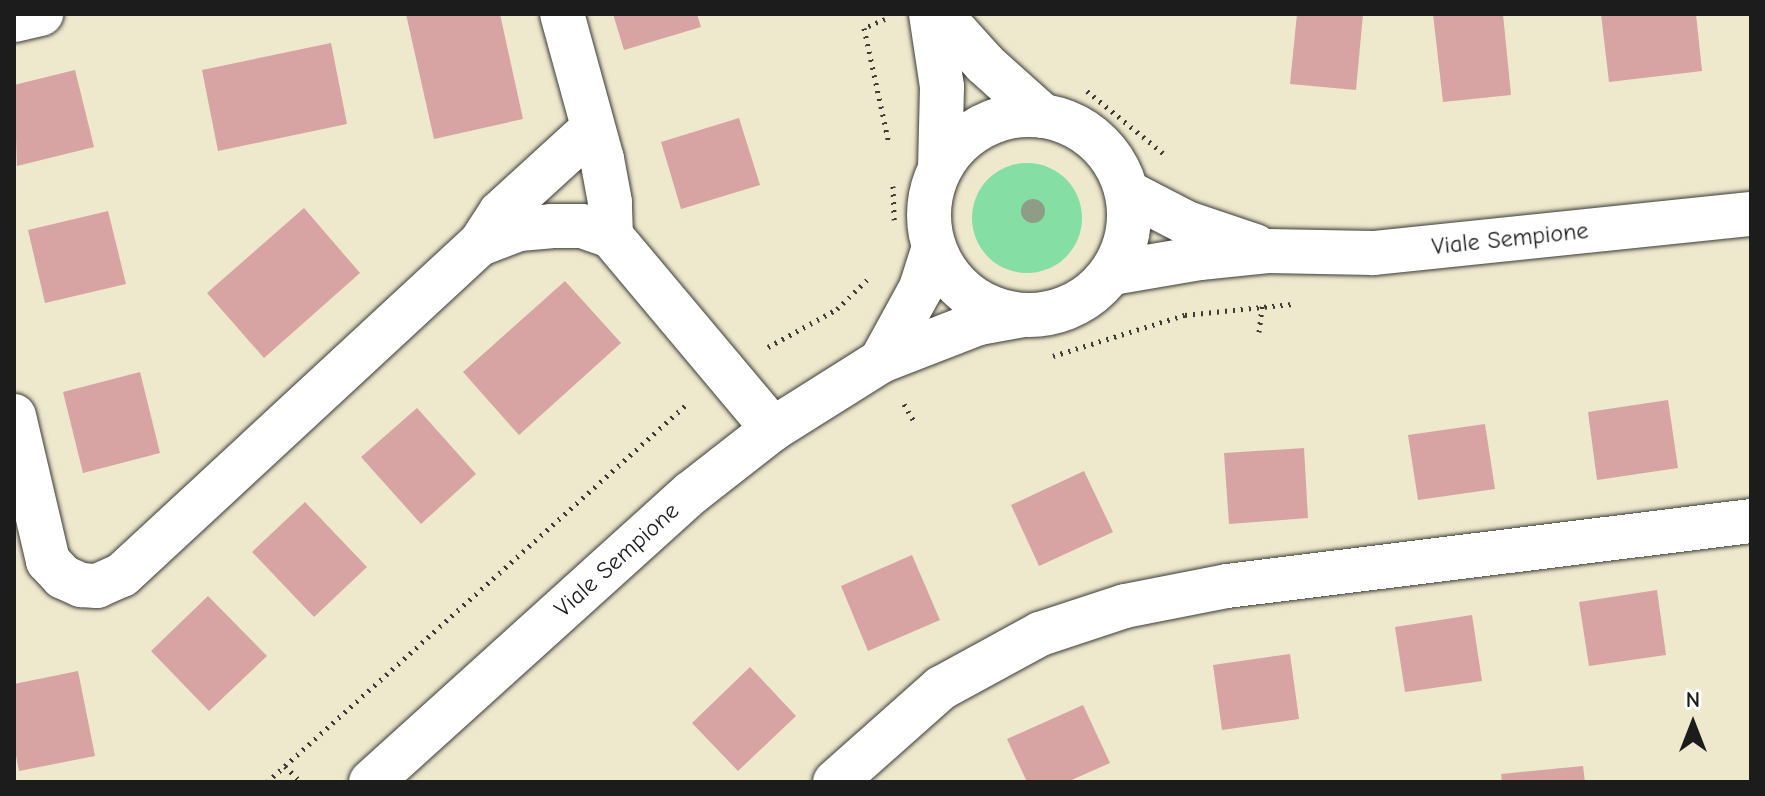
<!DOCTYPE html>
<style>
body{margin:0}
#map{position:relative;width:1765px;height:796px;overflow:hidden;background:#eee8cd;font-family:"Comic Neue",sans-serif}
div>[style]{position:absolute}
.green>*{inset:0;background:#85dea3}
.round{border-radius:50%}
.building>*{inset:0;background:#d7a4a3}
.path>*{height:5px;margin-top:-2.5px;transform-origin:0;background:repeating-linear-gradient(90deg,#3c3b37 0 2px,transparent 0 8px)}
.roads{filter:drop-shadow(0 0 2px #3c3b37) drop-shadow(0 0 2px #3c3b37)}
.minor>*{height:44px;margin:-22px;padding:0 22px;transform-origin:22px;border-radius:22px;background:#fff}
.minor>.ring{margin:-22px;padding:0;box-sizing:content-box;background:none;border:44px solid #fff;border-radius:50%}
.trees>*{width:24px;height:24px;margin:-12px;border-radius:50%;background:#8f9d86}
span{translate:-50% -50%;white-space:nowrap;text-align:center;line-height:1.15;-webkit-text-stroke:7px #fff;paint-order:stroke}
.street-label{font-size:24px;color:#1c1c1c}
.frame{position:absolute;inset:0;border:16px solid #1c1c1c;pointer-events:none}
.north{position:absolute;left:1653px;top:684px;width:80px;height:80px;-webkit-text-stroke:6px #fff;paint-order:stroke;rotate:0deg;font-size:22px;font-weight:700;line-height:32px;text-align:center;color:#1c1c1c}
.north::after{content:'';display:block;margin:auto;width:28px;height:36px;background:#1c1c1c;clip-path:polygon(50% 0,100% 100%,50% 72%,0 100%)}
</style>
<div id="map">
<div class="green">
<div class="round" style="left:972px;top:163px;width:110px;height:110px"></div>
</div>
<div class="building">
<div style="clip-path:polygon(406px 14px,500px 14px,523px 119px,434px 139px)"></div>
<div style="clip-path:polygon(613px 14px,697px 14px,701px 27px,624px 50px)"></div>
<div style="clip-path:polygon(1297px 14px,1363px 14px,1356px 90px,1290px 84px)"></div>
<div style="clip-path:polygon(1433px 14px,1503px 14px,1511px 95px,1443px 102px)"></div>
<div style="clip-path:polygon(1601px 14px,1696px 14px,1702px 71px,1609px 82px)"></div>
<div style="clip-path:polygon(331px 43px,347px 124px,218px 151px,202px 70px)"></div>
<div style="clip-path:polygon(75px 70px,94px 147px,17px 166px,14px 85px)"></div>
<div style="clip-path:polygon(739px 118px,760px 185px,681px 209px,661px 142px)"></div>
<div style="clip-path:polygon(304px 208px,360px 273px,264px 358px,207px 293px)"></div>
<div style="clip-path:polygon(108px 211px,126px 284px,45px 303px,28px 230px)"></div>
<div style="clip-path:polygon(565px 281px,621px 343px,519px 435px,463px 372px)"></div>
<div style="clip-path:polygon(140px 372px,160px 453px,83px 473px,63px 392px)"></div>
<div style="clip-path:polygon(1668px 400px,1678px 468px,1597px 480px,1588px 412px)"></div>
<div style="clip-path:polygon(417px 408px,476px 474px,421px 524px,361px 457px)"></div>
<div style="clip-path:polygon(1485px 424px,1495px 489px,1418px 500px,1408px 435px)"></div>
<div style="clip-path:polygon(1304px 448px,1308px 518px,1229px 524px,1224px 453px)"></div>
<div style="clip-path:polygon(1084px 471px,1113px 532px,1039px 566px,1011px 505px)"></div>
<div style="clip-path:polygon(305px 502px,367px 567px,314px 617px,252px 552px)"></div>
<div style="clip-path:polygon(912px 555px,940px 620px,868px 651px,841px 586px)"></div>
<div style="clip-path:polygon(1657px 590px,1666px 655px,1589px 666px,1579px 602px)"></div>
<div style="clip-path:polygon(208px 596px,267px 656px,209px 711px,151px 651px)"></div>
<div style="clip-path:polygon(1472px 615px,1482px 681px,1405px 692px,1395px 627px)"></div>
<div style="clip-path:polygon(1290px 654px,1299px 719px,1222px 730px,1213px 665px)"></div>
<div style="clip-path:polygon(750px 667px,796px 716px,738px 771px,692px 723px)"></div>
<div style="clip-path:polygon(78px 671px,95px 756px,19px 771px,14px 746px,14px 684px)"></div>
<div style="clip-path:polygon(1083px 705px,1110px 763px,1067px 782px,1027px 782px,1007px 739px)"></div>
<div style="clip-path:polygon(1583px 766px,1585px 782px,1502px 782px,1501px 774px)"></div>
</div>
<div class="path">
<div style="left:885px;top:19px;width:23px;rotate:157deg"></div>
<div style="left:864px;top:28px;width:119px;rotate:77.8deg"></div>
<div style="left:1087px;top:91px;width:98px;rotate:39.2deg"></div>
<div style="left:893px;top:186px;width:34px;rotate:88deg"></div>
<div style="left:1259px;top:332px;width:26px;rotate:-83deg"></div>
<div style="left:768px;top:347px;width:79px;rotate:-28.8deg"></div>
<div style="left:837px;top:309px;width:43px;rotate:-44.1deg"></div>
<div style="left:1053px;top:356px;width:138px;rotate:-17.3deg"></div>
<div style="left:1185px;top:315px;width:108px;rotate:-5.9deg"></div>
<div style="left:904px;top:404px;width:22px;rotate:60deg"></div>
<div style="left:285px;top:766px;width:23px;rotate:45deg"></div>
<div style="left:267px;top:782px;width:566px;rotate:-41.99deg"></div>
</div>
<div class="roads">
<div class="minor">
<div style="left:931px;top:14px;width:74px;rotate:81.4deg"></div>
<div style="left:942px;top:87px;width:82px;rotate:91.4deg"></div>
<div style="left:940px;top:14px;width:67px;rotate:48deg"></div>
<div style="left:985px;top:64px;width:78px;rotate:41.9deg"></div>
<div style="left:14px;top:20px;width:28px;rotate:-13deg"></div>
<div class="ring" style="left:929px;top:115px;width:156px;height:156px"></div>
<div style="left:1127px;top:192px;width:68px;rotate:27.3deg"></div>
<div style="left:1187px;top:223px;width:72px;rotate:18.7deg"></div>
<div style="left:611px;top:236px;width:252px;rotate:50deg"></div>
<div style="left:480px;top:244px;width:42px;rotate:-21deg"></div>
<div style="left:519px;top:229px;width:32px;rotate:-5deg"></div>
<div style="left:551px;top:226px;width:31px"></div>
<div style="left:582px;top:226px;width:31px;rotate:19deg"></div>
<div style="left:611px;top:236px;width:34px;rotate:-92deg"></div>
<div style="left:610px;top:202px;width:44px;rotate:-100.5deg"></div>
<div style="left:602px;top:159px;width:150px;rotate:-105.4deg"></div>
<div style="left:1112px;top:273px;width:89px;rotate:-9.7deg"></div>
<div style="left:1200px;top:258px;width:68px;rotate:-5.9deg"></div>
<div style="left:1268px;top:251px;width:105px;rotate:1.1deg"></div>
<div style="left:1373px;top:253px;width:380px;rotate:-5.9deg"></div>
<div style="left:881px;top:361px;width:83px;rotate:-61.3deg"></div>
<div style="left:921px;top:288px;width:43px;rotate:-72.4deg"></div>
<div style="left:14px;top:416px;width:149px;rotate:76.8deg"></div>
<div style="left:48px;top:561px;width:22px;rotate:47deg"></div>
<div style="left:63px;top:577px;width:20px;rotate:24deg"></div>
<div style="left:81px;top:585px;width:16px;rotate:4deg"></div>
<div style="left:97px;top:586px;width:27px;rotate:-24deg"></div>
<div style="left:122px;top:575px;width:488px;rotate:-42.8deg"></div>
<div style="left:480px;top:244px;width:37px;rotate:-57deg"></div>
<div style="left:500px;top:213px;width:126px;rotate:-42.4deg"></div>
<div style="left:371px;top:782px;width:431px;rotate:-42.1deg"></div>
<div style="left:691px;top:493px;width:104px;rotate:-38deg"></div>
<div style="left:773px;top:429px;width:128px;rotate:-32.2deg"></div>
<div style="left:881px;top:361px;width:105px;rotate:-21.2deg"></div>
<div style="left:979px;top:323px;width:46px;rotate:-10.1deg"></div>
<div style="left:835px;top:782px;width:142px;rotate:-41.6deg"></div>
<div style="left:941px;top:688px;width:113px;rotate:-28.6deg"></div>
<div style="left:1040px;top:634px;width:89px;rotate:-18.2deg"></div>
<div style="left:1125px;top:606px;width:104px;rotate:-11.1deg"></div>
<div style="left:1227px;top:586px;width:528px;rotate:-7.07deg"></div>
</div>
</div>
<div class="trees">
<div style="left:1033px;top:211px"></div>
</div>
<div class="street-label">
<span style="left:1510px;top:239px;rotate:-6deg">Viale Sempione</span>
<span style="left:617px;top:560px;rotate:-42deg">Viale Sempione</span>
</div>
<div class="frame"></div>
<div class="north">N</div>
</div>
